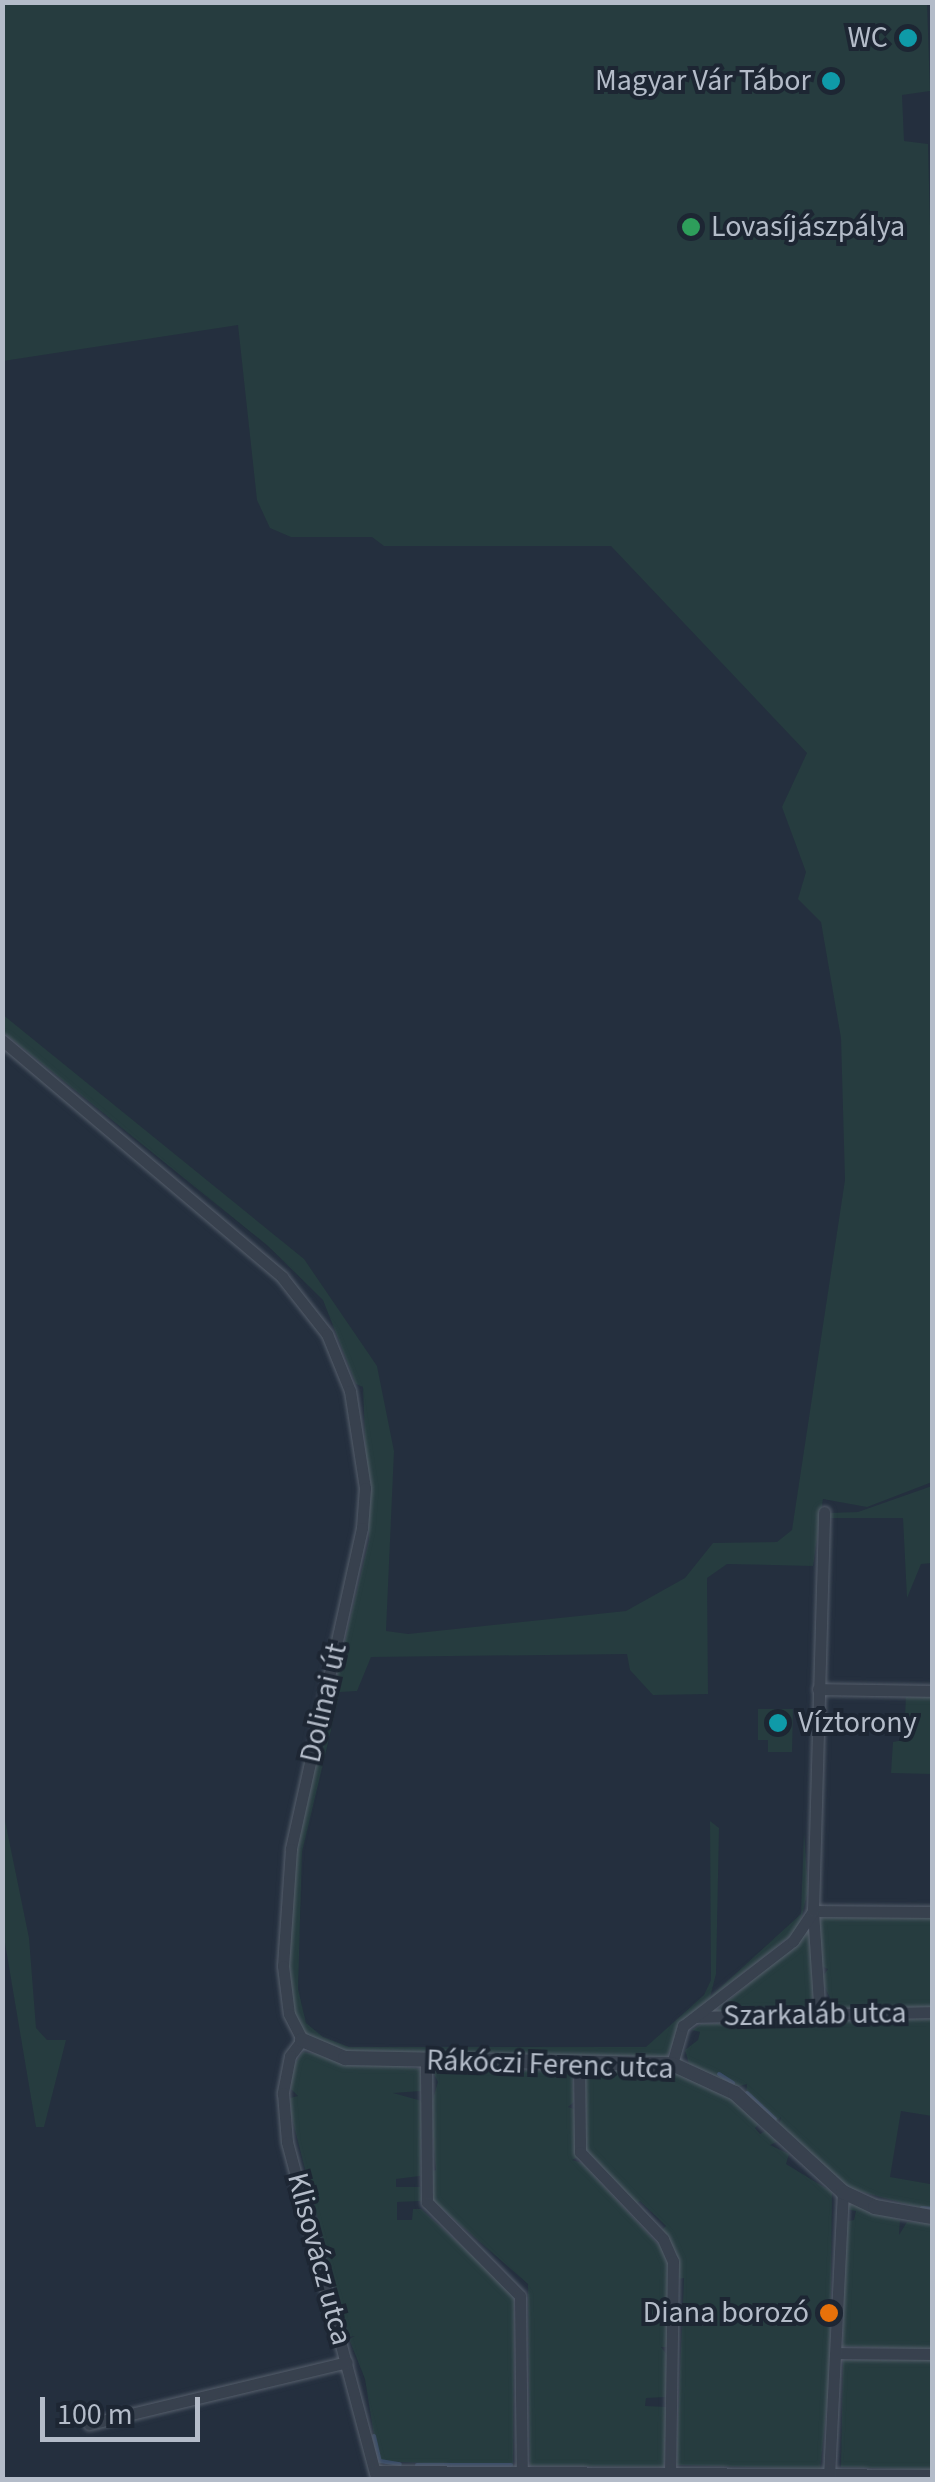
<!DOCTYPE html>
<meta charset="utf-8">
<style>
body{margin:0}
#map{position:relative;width:935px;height:2482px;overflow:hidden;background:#242f3e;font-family:"Source Sans 3",sans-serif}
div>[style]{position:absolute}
.green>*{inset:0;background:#263c3f}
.stream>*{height:4px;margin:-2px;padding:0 2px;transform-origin:2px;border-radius:2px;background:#394c67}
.roads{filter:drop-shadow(0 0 2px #565f6c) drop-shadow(0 0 2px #565f6c)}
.minor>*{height:11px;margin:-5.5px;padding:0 5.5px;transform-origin:5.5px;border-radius:5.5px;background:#38414e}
.tertiary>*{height:14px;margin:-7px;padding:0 7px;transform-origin:7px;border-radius:7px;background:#38414e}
.dots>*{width:28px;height:28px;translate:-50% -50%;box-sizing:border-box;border:5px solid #1d2633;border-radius:50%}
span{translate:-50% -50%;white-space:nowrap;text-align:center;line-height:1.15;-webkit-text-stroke:8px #1d2633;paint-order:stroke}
.poi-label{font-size:30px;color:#b4bcc9}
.right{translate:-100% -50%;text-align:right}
.left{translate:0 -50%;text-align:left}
.street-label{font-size:30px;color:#b4bcc9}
.frame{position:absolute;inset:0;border:5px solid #b4bcc9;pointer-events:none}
.scale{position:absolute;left:40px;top:2397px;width:160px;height:45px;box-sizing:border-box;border:5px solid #b4bcc9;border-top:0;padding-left:12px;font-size:30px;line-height:35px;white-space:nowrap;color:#b4bcc9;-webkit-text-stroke:8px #1d2633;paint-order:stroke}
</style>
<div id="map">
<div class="green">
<div style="clip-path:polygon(3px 3px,927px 3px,930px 91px,902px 95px,904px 141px,928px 144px,932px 308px,932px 1482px,867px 1507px,823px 1499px,813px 1566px,727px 1564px,707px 1578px,708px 1694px,653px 1695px,630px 1670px,627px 1654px,371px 1657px,357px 1691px,340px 1692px,302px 1852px,298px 1989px,306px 2023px,323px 2037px,349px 2047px,646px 2047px,704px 1995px,711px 1980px,710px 1821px,719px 1828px,716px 1974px,710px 1997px,801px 1914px,804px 1832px,808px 1890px,799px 1929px,687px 2017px,666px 2058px,348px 2054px,305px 2035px,292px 2013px,288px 1973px,294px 1854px,369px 1540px,363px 1387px,356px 1384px,323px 1300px,267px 1245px,3px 1032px,2px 1014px,304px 1259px,377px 1366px,394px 1451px,386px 1631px,408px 1634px,626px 1611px,685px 1578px,713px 1543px,777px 1542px,792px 1530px,845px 1180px,841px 1038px,821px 922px,798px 899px,806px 872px,782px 807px,807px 753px,611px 546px,384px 546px,372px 537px,291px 537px,270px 528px,257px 500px,238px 325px,3px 361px)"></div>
<div style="clip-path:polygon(932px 1486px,932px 1563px,921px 1564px,907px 1598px,903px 1518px,828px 1518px,829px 1513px,858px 1512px)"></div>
<div style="clip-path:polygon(932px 1692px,932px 1774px,891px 1773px,893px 1742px,904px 1740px,906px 1694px)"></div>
<div style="clip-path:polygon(758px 1709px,793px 1709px,792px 1752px,768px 1752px,768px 1740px,758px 1740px)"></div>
<div style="clip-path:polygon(2px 1806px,29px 1938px,36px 2028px,47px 2040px,66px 2040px,44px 2127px,36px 2127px,3px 1931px)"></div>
<div style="clip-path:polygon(818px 1915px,932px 1915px,932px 2009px,824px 2014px,822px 2001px,830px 1998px,821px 1979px,828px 1969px,821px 1966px)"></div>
<div style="clip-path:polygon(813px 1920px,818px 2011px,715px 2012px,793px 1946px)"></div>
<div style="clip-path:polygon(932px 2018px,932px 2116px,901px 2111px,890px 2177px,930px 2184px,932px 2211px,844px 2187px,779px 2126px,781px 2117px,776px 2122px,746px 2095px,747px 2084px,736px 2087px,689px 2064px,685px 2050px,698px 2040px,700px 2032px,692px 2030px,701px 2024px)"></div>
<div style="clip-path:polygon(303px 2052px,421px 2069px,421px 2091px,393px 2093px,422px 2101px,420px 2176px,396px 2179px,396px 2187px,420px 2187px,421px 2201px,397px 2202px,397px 2220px,412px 2220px,413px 2209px,421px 2209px,514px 2293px,513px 2467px,378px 2461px,365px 2379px,349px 2339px,355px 2336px,349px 2337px,342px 2317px,347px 2311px,341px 2311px,291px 2114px,290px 2098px,298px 2096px,291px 2089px,293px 2066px)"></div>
<div style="clip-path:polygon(524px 2067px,524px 2072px,530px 2067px,572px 2070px,574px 2102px,568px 2107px,574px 2109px,578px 2157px,572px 2160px,582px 2163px,668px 2255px,668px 2347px,661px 2347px,668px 2356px,666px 2397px,646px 2398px,645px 2406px,667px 2407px,664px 2467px,530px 2466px,528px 2284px,431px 2199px,430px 2172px,436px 2170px,430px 2109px,438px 2082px,432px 2070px)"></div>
<div style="clip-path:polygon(591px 2069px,669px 2071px,723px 2091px,761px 2122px,755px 2128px,760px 2134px,769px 2129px,778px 2141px,770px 2145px,789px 2154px,786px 2164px,832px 2192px,830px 2377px,820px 2469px,676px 2465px,684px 2278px,678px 2279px,674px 2249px,661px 2231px,666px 2226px,640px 2201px,635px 2205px,582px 2145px,584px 2078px)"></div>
<div style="clip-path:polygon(850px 2203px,900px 2220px,899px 2235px,907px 2222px,932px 2223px,931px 2350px,843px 2346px,844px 2222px,854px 2220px,856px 2211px,846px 2209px)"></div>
<div style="clip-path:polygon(843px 2360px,932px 2360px,932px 2470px,841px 2467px)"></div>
</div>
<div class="stream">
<div style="left:719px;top:2074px;width:17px;rotate:33deg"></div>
<div style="left:747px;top:2093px;width:38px;rotate:43deg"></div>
<div style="left:922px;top:2208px;width:10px;rotate:6deg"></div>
<div style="left:374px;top:2436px;width:26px;rotate:77deg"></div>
<div style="left:380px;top:2461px;width:20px;rotate:9deg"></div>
<div style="left:417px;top:2465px;width:94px"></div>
</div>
<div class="roads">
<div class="minor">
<div style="left:2px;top:1040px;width:367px;rotate:40.2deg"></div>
<div style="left:282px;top:1277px;width:73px;rotate:51.7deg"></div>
<div style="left:327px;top:1334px;width:61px;rotate:68deg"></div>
<div style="left:350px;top:1391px;width:98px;rotate:81.2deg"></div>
<div style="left:365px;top:1488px;width:40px;rotate:94.3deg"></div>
<div style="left:362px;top:1528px;width:329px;rotate:102.5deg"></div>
<div style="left:291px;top:1849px;width:117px;rotate:93.9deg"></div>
<div style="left:283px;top:1966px;width:48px;rotate:82.9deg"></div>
<div style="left:289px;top:2014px;width:29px;rotate:63deg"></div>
<div style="left:302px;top:2040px;width:20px;rotate:127deg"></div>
<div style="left:290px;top:2056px;width:38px;rotate:101deg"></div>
<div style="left:283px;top:2093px;width:49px;rotate:85.3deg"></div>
<div style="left:287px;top:2142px;width:350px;rotate:75.1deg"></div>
<div style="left:818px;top:1689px;width:114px;rotate:1deg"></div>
<div style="left:813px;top:1911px;width:119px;rotate:0.5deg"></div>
<div style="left:813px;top:1911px;width:107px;rotate:86.3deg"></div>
<div style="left:697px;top:2017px;width:235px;rotate:-1.2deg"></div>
<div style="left:426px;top:2061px;width:141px;rotate:89.6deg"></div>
<div style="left:427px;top:2202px;width:132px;rotate:45.3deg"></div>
<div style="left:520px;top:2296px;width:184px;rotate:89.4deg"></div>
<div style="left:579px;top:2064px;width:88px;rotate:89.3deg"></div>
<div style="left:580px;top:2152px;width:120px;rotate:46.3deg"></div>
<div style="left:663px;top:2239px;width:24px;rotate:66deg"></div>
<div style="left:673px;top:2261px;width:219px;rotate:90.8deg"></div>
<div style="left:672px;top:2064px;width:40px;rotate:-74deg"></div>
<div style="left:683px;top:2026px;width:139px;rotate:-37.7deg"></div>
<div style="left:793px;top:1941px;width:36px;rotate:-56deg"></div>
<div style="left:813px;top:1911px;width:399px;rotate:-88.4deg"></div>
<div style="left:837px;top:2353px;width:95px;rotate:0.6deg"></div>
<div style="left:89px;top:2424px;width:265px;rotate:-13.5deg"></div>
<div style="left:376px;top:2471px;width:556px;rotate:0.41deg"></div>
<div style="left:829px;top:2477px;width:285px;rotate:-87.2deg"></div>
</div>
<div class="tertiary">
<div style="left:302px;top:2040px;width:47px;rotate:22.7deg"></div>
<div style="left:345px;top:2058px;width:327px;rotate:1.1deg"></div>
<div style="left:672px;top:2064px;width:69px;rotate:24.7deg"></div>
<div style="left:735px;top:2093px;width:147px;rotate:42.5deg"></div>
<div style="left:843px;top:2192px;width:35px;rotate:25deg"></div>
<div style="left:875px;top:2207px;width:58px;rotate:10deg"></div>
</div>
</div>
<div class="dots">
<div style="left:908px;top:38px;background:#0f9aa8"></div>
<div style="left:831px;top:81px;background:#0f9aa8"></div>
<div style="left:691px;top:227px;background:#2e9e5b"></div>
<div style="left:778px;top:1723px;background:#0f9aa8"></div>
<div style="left:829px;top:2313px;background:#e8710a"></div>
</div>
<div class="poi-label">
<span class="right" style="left:888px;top:38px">WC</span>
<span class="right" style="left:811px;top:81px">Magyar Vár Tábor</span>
<span class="left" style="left:711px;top:227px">Lovasíjászpálya</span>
<span class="left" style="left:798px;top:1723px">Víztorony</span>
<span class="right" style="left:809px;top:2313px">Diana borozó</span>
</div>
<div class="street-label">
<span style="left:324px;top:1703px;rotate:-77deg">Dolinai út</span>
<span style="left:815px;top:2015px;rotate:-1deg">Szarkaláb utca</span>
<span style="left:550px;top:2065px;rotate:2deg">Rákóczi Ferenc utca</span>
<span style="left:319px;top:2259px;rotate:75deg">Klisovácz utca</span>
</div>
<div class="frame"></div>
<div class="scale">100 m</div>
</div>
